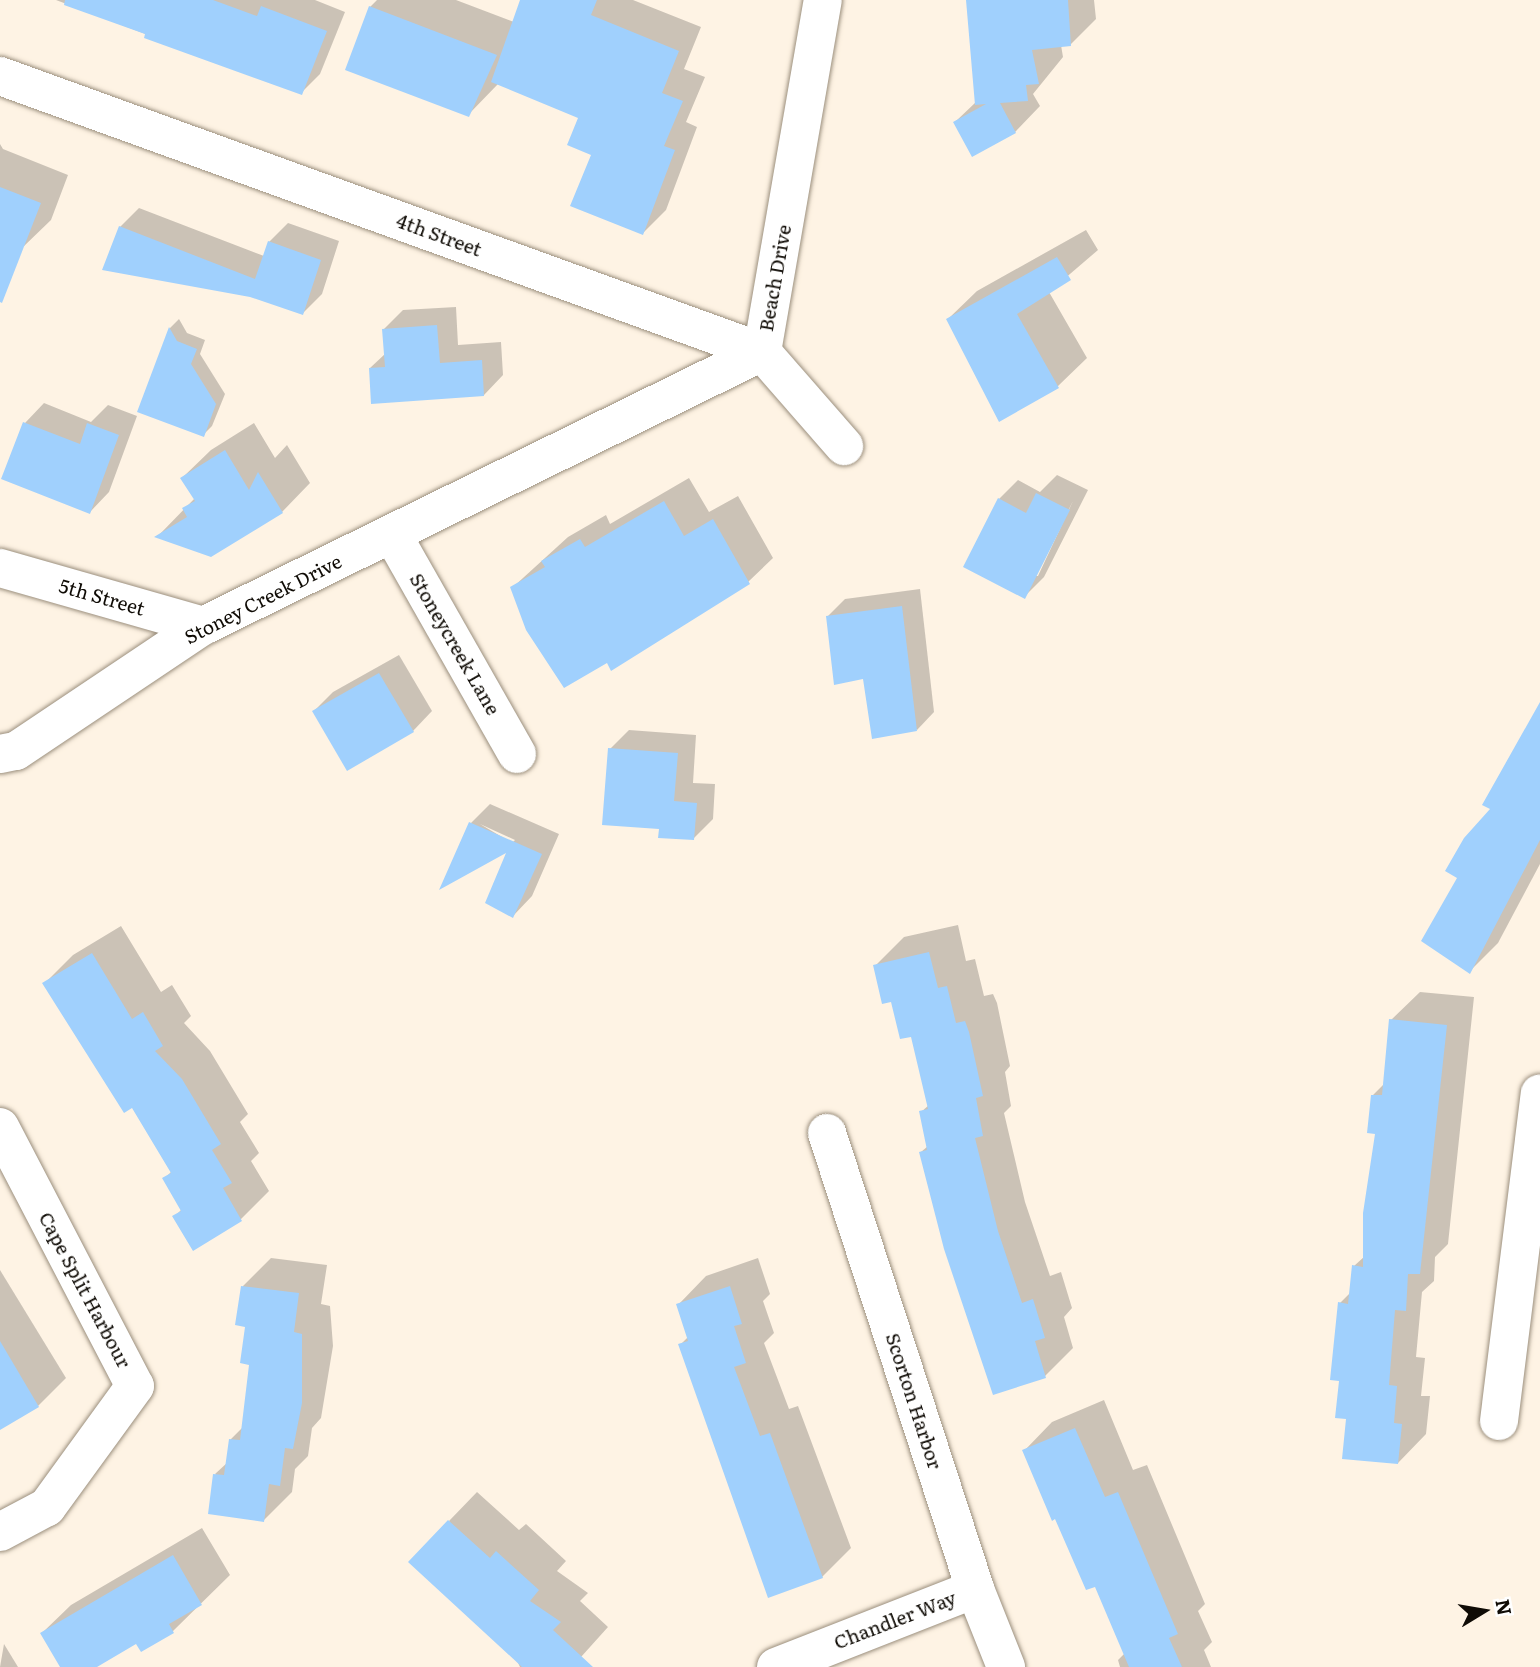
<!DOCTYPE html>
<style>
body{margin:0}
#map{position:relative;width:1540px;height:1667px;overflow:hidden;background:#fef3e4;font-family:Literata,serif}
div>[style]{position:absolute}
.shadow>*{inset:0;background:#0003}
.building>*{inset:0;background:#a0d0fd}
.roads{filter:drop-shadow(0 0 2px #9b8f7d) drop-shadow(0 0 2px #9b8f7d)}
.minor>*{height:38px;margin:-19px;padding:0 19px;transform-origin:19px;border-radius:19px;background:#fff}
span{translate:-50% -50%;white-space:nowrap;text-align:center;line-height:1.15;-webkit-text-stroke:7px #fff;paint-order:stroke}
.street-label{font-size:19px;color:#0f0b05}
.north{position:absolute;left:1449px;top:1576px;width:70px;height:70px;-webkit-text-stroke:5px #fff;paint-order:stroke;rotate:79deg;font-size:19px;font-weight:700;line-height:28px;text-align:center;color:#0f0b05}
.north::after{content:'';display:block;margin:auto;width:24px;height:32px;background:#0f0b05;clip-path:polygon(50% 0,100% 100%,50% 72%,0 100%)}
</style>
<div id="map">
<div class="shadow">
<div style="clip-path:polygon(56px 0,315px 0,345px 12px,320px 74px,301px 93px)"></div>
<div style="clip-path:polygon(377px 0,456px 0,514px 22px,522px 0,633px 0,701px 27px,684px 69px,705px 77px,686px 122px,697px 127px,666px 210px,643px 233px,593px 154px,580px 117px,498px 84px,468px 115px,370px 7px)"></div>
<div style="clip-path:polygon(968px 0,1094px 0,1096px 19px,1070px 45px,1061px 45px,1063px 57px,1033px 94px,1040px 106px,1015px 132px,955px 122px,976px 102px)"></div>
<div style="clip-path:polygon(0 144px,3px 149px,68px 175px,51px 220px,22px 248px,0 239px)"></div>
<div style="clip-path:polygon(139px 208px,264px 256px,269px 242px,288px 223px,339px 241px,322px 294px,303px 313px,120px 227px)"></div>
<div style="clip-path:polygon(1086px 230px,1098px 250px,1049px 292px,1087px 358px,1058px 386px,1000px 419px,948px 319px,977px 291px)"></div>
<div style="clip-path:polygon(456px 307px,458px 345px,501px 342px,503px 375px,484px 395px,370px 368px,386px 353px,384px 329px,403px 310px)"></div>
<div style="clip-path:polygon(179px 319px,187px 333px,205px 340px,200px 354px,225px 394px,212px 426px,203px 435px,139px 411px,170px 328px)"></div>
<div style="clip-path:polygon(44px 403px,91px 422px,108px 405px,137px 416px,109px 492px,90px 512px,3px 478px,25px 423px)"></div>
<div style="clip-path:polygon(254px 423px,275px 458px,287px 445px,310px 483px,282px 512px,158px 536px,195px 498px,182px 478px,211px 450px)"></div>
<div style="clip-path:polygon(evenodd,1057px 475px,1088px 490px,1044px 577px,1025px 596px,999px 499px,1018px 480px,1040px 492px,1057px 475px,1073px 501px,1038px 576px,1035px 576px,1073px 501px)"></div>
<div style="clip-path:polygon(689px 478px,709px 512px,738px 496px,773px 558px,748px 582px,607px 661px,512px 588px,568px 537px,606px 515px,610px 524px)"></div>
<div style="clip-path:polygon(920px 589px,934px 712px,917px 730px,864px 677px,828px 616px,845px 599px)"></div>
<div style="clip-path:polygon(399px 655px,432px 711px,413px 731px,314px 711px,333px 692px)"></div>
<div style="clip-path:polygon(1540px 720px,1540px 864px,1498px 943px,1470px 971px,1459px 878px)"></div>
<div style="clip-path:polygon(629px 730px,696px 735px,693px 783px,715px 784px,713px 819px,694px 838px,661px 828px,610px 749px)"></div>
<div style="clip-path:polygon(evenodd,490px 804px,559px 834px,532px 896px,513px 916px,510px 849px,442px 886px,471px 823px,490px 804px,480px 824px,515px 840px,512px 843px,480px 824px)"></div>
<div style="clip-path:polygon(958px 925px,966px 961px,975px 959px,984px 996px,993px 994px,997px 1003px,1010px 1066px,1005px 1072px,1011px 1106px,1004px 1113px,1025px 1202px,1050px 1276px,1061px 1272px,1072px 1308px,1064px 1317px,1073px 1348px,1045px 1376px,921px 1152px,928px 1146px,921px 1112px,929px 1105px,912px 1035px,875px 966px,904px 937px)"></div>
<div style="clip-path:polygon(121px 926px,161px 992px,172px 985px,191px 1016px,184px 1023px,210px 1051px,248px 1114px,240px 1122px,259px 1153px,251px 1161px,269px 1191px,241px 1219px,175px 1216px,182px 1209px,164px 1179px,172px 1171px,132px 1106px,45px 983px,73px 955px)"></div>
<div style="clip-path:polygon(1420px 992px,1474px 997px,1448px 1244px,1435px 1257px,1434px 1281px,1422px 1292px,1416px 1357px,1425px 1358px,1421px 1396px,1430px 1396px,1426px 1434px,1398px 1463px,1347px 1417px,1341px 1380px,1340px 1303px,1351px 1292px,1354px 1266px,1365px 1256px,1377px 1132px,1373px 1095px,1385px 1083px,1391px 1020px)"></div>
<div style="clip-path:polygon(271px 1258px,327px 1265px,321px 1304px,330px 1306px,333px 1346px,321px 1418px,312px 1428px,308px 1456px,295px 1469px,292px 1492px,264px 1520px,215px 1474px,228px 1462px,231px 1439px,243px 1427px,251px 1363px,243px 1286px)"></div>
<div style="clip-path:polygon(758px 1258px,770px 1294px,763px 1301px,774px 1333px,764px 1343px,789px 1409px,798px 1406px,851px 1548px,822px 1577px,680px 1345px,689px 1336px,678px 1305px,706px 1276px)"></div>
<div style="clip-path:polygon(0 1270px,66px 1378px,38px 1406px,0 1428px)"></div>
<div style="clip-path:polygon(1104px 1400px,1133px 1470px,1147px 1465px,1205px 1604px,1198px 1611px,1212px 1642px,1204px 1650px,1211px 1667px,1120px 1667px,1118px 1660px,1125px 1653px,1095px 1585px,1024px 1451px,1052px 1422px)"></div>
<div style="clip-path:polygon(477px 1492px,519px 1530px,526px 1524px,566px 1561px,557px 1571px,588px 1593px,580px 1601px,608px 1627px,572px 1667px,520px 1667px,449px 1521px)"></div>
<div style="clip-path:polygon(202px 1528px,230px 1575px,173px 1631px,141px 1650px,136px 1641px,93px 1667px,62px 1667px,42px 1633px,71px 1605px)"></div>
<div style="clip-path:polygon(4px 1644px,18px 1667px,0 1667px)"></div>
</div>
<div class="building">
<div style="clip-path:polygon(65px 0,213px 0,257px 16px,261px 6px,327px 31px,302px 95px,144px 38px,145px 34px,64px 5px)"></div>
<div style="clip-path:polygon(520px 0,597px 0,591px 15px,679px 51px,662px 93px,683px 101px,664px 146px,675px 150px,643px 235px,570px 206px,591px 155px,567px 145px,578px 118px,491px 82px)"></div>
<div style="clip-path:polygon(966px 0,1068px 0,1071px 46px,1032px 50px,1039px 84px,1026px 85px,1028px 101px,1000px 103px,1016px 133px,972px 157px,953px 122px,986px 104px,975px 105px)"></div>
<div style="clip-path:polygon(369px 6px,497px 55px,469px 117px,345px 70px)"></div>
<div style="clip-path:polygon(0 187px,41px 203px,2px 303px,0 302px)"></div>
<div style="clip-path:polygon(119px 226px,255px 279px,268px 241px,321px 260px,303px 315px,250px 297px,102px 270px)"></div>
<div style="clip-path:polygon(1057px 257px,1071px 280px,1017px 314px,1059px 388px,999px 422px,946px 319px)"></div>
<div style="clip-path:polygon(437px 325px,440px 363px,482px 360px,484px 396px,371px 404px,369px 368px,385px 367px,382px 329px)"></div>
<div style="clip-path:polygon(169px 327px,177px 341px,197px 349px,191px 364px,216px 404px,204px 437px,137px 412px)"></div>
<div style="clip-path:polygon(23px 422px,80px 444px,87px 423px,119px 435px,90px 514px,1px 479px)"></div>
<div style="clip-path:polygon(225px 450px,249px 490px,258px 472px,283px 513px,211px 557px,154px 537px,187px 517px,182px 508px,195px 501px,180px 478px)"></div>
<div style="clip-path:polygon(1036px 493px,1070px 510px,1025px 599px,963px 567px,998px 498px,1026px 513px)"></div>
<div style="clip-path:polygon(664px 501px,684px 536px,713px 519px,750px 584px,611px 671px,607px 663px,564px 688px,526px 630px,510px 587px,545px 567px,541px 561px,580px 539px,585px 547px)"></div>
<div style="clip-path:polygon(902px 606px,917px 731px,872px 739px,863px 679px,834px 685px,826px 616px)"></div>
<div style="clip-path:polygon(379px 673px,414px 732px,347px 771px,312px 711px)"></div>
<div style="clip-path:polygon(1540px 702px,1540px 840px,1470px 974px,1421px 941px,1457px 878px,1445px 871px,1464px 838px,1490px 809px,1482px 805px)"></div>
<div style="clip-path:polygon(608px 748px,678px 753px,674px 801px,697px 803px,694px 840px,658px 838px,659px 829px,602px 825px)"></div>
<div style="clip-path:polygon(469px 822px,542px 854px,513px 918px,485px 903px,506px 853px,439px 890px)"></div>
<div style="clip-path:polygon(929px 952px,938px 988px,947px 986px,956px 1023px,965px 1021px,969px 1032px,983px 1096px,976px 1098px,983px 1136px,975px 1138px,998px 1231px,1022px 1303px,1033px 1299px,1045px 1338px,1035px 1341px,1046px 1378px,993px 1395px,944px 1249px,919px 1152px,927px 1150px,919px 1111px,928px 1109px,911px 1037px,900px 1039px,891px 1002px,882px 1004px,873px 965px)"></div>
<div style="clip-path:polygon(92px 953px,132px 1019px,143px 1012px,163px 1046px,155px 1051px,182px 1079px,221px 1144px,212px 1150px,232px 1183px,223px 1188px,242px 1221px,193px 1251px,172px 1216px,181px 1211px,162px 1178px,171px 1173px,132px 1108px,124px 1113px,42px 983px)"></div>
<div style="clip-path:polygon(1389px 1019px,1447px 1025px,1420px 1274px,1408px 1274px,1406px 1311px,1395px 1310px,1389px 1385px,1397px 1386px,1394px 1423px,1402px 1424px,1398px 1464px,1342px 1459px,1346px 1419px,1335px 1418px,1339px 1381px,1330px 1380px,1338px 1302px,1348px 1304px,1352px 1265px,1363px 1267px,1363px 1213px,1375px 1134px,1367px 1133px,1371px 1095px,1382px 1095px)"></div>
<div style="clip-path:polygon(241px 1286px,299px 1293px,294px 1332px,302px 1334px,302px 1403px,293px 1449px,285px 1448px,280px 1486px,269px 1484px,264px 1522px,208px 1514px,213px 1474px,224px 1475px,229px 1439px,240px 1440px,249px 1365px,240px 1363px,245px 1327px,235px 1325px)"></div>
<div style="clip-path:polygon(730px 1286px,742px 1324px,734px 1326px,746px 1363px,734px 1367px,760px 1436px,770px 1433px,823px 1578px,768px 1598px,678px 1344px,688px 1341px,676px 1304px)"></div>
<div style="clip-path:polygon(0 1341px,39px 1407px,0 1430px)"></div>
<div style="clip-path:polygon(1075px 1428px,1105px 1497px,1118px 1492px,1178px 1634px,1169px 1638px,1182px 1667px,1129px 1667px,1095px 1587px,1086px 1590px,1055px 1519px,1052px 1521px,1022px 1450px)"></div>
<div style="clip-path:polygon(448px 1520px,490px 1558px,496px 1551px,539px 1590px,530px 1601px,561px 1622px,553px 1630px,593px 1667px,522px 1667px,408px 1562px)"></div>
<div style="clip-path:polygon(173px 1555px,202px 1605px,169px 1624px,174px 1633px,141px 1652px,136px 1644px,97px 1667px,60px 1667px,40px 1633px)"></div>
</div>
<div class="roads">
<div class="minor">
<div style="left:0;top:76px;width:810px;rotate:19.91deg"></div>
<div style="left:762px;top:352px;width:125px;rotate:48.9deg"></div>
<div style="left:392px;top:534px;width:253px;rotate:60.4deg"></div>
<div style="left:0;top:568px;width:211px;rotate:15.9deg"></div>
<div style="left:0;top:754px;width:16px;rotate:-11deg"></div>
<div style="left:16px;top:751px;width:225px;rotate:-33.8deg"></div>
<div style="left:203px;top:626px;width:623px;rotate:-26.11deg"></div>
<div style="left:762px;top:352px;width:357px;rotate:-80.2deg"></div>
<div style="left:0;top:1127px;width:292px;rotate:62.5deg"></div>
<div style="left:135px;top:1386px;width:150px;rotate:126deg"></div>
<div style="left:47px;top:1507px;width:53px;rotate:152deg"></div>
<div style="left:827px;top:1133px;width:479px;rotate:72deg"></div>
<div style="left:975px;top:1589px;width:84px;rotate:68.3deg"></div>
<div style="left:1499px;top:1421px;width:330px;rotate:-82.9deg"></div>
<div style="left:776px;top:1667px;width:214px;rotate:-21.4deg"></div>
</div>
</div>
<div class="street-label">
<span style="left:439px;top:235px;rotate:20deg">4th Street</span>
<span style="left:775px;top:278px;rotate:-80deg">Beach Drive</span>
<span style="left:102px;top:597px;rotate:16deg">5th Street</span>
<span style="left:263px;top:599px;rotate:-27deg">Stoney Creek Drive</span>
<span style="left:455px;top:644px;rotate:60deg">Stoneycreek Lane</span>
<span style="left:85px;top:1290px;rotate:62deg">Cape Split Harbour</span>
<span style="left:914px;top:1401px;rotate:72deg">Scorton Harbor</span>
<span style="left:895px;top:1620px;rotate:-21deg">Chandler Way</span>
</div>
<div class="north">N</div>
</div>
